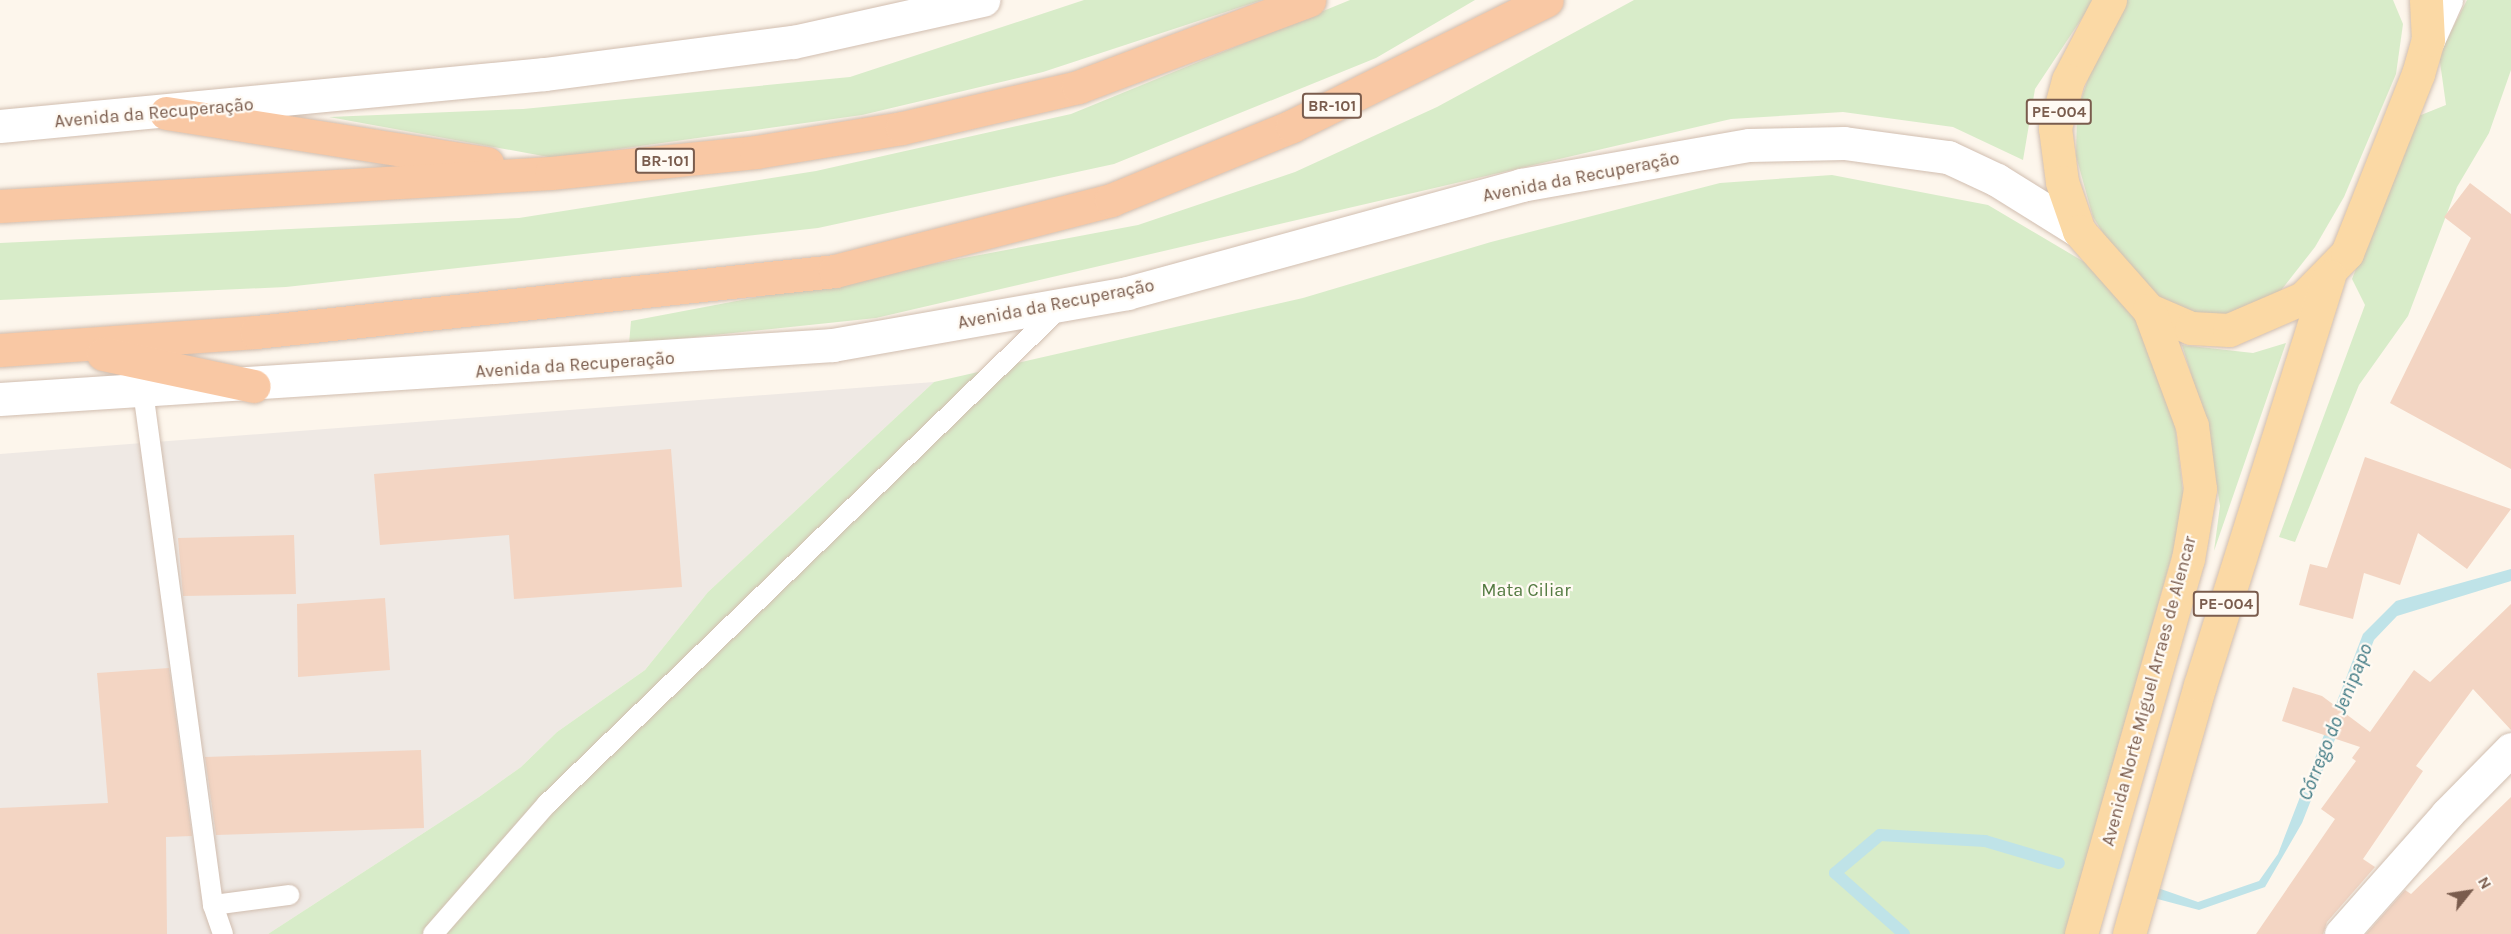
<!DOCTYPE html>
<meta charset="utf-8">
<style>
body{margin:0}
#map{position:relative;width:2511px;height:934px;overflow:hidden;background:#fdf6ec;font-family:Karla,sans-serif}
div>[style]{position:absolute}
.industrial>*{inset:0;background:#efe9e4}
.green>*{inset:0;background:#d8ecc9}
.water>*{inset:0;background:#bfe3e8}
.stream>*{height:12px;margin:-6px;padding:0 6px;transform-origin:6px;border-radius:6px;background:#bfe3e8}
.building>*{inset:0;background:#f3d5c3}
.roads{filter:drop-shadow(0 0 2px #d1beb0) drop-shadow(0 0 2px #d1beb0)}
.service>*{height:20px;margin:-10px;padding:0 10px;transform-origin:10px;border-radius:10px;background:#fff}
.minor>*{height:33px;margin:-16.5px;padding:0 16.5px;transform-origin:16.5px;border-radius:16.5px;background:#fff}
.secondary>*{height:33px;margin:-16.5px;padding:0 16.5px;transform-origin:16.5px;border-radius:16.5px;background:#fff}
.primary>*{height:33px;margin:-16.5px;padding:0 16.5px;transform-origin:16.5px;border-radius:16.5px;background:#fbd9a5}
.trunk>*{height:33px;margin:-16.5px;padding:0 16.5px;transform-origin:16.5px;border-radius:16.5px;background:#f9c8a4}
span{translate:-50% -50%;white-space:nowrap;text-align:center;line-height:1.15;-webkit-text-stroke:4.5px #fffaf3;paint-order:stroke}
.shield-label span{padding:2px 4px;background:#fffaf3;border:2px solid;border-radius:4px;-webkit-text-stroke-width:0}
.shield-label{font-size:16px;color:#7a5c4d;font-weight:700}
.street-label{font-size:18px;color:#7a5c4d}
.park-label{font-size:18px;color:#537a41}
.water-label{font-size:20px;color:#437c86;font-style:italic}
.north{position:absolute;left:2439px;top:862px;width:60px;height:60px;-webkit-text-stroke:4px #fffaf3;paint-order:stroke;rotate:60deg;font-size:16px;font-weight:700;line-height:24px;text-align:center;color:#7a5c4d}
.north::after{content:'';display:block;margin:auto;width:21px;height:27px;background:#7a5c4d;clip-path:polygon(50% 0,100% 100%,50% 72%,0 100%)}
</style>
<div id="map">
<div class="industrial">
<div style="clip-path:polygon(934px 382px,708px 592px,645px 670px,557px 732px,521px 767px,479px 797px,268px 934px,0 934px,0 454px)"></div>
</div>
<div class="green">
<div style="clip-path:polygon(1084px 0,1262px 0,1043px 72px,862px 115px,554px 158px,329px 117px,523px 109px,850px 77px)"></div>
<div style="clip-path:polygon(1350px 0,1475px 0,1376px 58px,1114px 164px,818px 228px,286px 287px,0 300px,0 243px,519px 218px,816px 171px,1071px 114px)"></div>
<div style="clip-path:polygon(1634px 0,2094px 0,2035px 89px,2023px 160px,1953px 127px,1843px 112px,1731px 119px,876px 318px,629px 344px,631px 321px,1138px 225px,1295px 172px,1437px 107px)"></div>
<div style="clip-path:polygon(2127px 0,2393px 0,2403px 24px,2396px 74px,2344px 197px,2315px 247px,2275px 298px,2232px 314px,2199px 315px,2165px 302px,2122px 263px,2093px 217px,2076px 156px,2077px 112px,2093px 64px)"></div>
<div style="clip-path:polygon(2467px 0,2511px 0,2511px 70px,2489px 133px,2457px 187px,2408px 316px,2359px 385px,2295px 542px,2279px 537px,2365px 305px,2352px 279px,2416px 117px,2446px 105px,2439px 55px)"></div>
<div style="clip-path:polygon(1832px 175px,1988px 205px,2086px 263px,2137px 316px,2174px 416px,2185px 509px,2065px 934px,268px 934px,479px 797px,521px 767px,557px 732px,645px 670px,708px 592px,934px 382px,1303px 298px,1491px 242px,1720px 183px)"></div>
<div style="clip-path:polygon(2286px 343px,2214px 551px,2220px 506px,2208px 429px,2182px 345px,2253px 353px)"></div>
</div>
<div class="water">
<div style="clip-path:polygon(2511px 569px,2511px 581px,2397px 616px,2374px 640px,2302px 823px,2265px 887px,2199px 910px,2150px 897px,2155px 887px,2198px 902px,2259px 881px,2278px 854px,2363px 634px,2396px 601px)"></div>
</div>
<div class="stream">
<div style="left:1904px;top:934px;width:92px;rotate:-138.5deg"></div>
<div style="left:1835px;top:873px;width:59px;rotate:-40.2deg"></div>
<div style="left:1880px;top:835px;width:105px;rotate:3.3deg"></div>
<div style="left:1985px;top:841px;width:77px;rotate:16.6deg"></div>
</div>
<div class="building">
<div style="clip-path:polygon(2470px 183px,2511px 214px,2511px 469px,2390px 403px,2471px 238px,2444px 217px)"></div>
<div style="clip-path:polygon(671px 449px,682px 587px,514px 599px,509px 535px,380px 545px,374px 474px)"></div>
<div style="clip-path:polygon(2365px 457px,2511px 509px,2467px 569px,2418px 533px,2400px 585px,2364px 573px,2353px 619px,2299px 605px,2310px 564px,2327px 568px)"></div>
<div style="clip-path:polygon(294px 535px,296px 594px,183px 596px,178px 538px)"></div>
<div style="clip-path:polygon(385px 598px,390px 670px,298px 677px,297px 604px)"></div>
<div style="clip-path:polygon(2511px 604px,2511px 730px,2473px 689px,2416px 766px,2423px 771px,2363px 859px,2375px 867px,2327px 922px,2323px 934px,2256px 934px,2335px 819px,2321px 809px,2356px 761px,2352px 758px,2360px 747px,2282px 721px,2293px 687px,2322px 696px,2370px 732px,2414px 670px,2430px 682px)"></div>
<div style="clip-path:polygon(169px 668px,192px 836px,166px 837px,167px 934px,0 934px,0 808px,108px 803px,97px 673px)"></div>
<div style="clip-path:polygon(421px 750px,424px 828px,216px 835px,205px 757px)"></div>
<div style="clip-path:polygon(2511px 797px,2511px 934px,2366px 934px,2405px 890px,2411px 894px)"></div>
</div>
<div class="roads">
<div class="service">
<div style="left:143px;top:391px;width:519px;rotate:82.24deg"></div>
<div style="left:223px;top:934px;width:31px;rotate:-109deg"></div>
<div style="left:213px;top:905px;width:77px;rotate:-7.5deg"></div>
<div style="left:433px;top:934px;width:173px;rotate:-48.8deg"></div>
<div style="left:547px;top:804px;width:715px;rotate:-44.04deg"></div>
</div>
<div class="minor">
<div style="left:2341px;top:934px;width:160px;rotate:-48.5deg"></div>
<div style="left:2447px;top:814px;width:91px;rotate:-45.4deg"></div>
</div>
<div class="secondary">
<div style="left:2428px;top:40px;width:44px;rotate:-65.8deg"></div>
<div style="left:0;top:126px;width:547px;rotate:-5.45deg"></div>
<div style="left:545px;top:74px;width:250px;rotate:-7.4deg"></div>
<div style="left:793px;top:42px;width:195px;rotate:-12.5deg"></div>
<div style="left:0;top:399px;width:835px;rotate:-3.71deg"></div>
<div style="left:833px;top:345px;width:299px;rotate:-10deg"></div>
<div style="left:1127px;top:293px;width:409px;rotate:-15.3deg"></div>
<div style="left:1521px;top:185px;width:231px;rotate:-10deg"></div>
<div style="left:1749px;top:145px;width:95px;rotate:-1.2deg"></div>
<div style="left:1844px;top:143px;width:105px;rotate:7.7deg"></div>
<div style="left:1948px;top:157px;width:54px;rotate:25.1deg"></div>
<div style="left:1997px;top:180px;width:97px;rotate:31.9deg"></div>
</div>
<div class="primary">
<div style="left:2110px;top:0;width:90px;rotate:117.7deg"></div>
<div style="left:2068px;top:80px;width:50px;rotate:105.2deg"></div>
<div style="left:2055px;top:128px;width:54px;rotate:82.6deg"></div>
<div style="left:2062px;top:182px;width:52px;rotate:70.9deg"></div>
<div style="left:2079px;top:231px;width:106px;rotate:48.5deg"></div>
<div style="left:2149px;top:310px;width:46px;rotate:23.2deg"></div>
<div style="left:2191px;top:328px;width:38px;rotate:3deg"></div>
<div style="left:2229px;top:330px;width:81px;rotate:-23.4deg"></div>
<div style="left:2303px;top:298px;width:63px;rotate:-45.6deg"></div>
<div style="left:2347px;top:253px;width:193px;rotate:-68.4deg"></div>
<div style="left:2418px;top:74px;width:35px;rotate:-74deg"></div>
<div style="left:2428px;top:40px;width:40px;rotate:-92.9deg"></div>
<div style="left:2081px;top:934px;width:390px;rotate:-74.1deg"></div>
<div style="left:2188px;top:559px;width:71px;rotate:-80.3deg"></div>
<div style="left:2200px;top:489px;width:64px;rotate:-97.2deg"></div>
<div style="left:2192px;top:426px;width:124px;rotate:-110.3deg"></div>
<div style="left:2129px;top:934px;width:259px;rotate:-74.1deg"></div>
<div style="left:2200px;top:685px;width:429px;rotate:-72.5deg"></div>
</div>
<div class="trunk">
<div style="left:166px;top:113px;width:325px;rotate:8.9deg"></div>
<div style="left:0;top:206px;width:552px;rotate:-3.43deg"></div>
<div style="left:551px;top:173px;width:206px;rotate:-5.8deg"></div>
<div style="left:756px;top:152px;width:148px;rotate:-9.3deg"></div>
<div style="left:902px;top:128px;width:181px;rotate:-13.1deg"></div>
<div style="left:1078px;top:87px;width:247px;rotate:-20.6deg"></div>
<div style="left:0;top:350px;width:257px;rotate:-4deg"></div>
<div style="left:256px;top:332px;width:582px;rotate:-6.01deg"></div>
<div style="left:835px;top:271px;width:285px;rotate:-14.4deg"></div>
<div style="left:1111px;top:200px;width:196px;rotate:-22.2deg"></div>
<div style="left:1292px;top:126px;width:284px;rotate:-26.3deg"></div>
<div style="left:103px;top:354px;width:154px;rotate:12deg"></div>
</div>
</div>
<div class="shield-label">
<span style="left:1332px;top:106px">BR-101</span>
<span style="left:2059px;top:112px">PE-004</span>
<span style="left:665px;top:161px">BR-101</span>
<span style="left:2226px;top:604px">PE-004</span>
</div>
<div class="street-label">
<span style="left:154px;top:113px;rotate:-5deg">Avenida da Recuperação</span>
<span style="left:1581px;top:177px;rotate:-11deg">Avenida da Recuperação</span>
<span style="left:1056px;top:304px;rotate:-11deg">Avenida da Recuperação</span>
<span style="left:575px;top:365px;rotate:-4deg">Avenida da Recuperação</span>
<span style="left:2149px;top:691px;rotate:-75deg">Avenida Norte Miguel Arraes de Alencar</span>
</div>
<div class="park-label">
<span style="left:1526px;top:590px">Mata Ciliar</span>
</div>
<div class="water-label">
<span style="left:2335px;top:722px;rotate:-68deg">Córrego do Jenipapo</span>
</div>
<div class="north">N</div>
</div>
